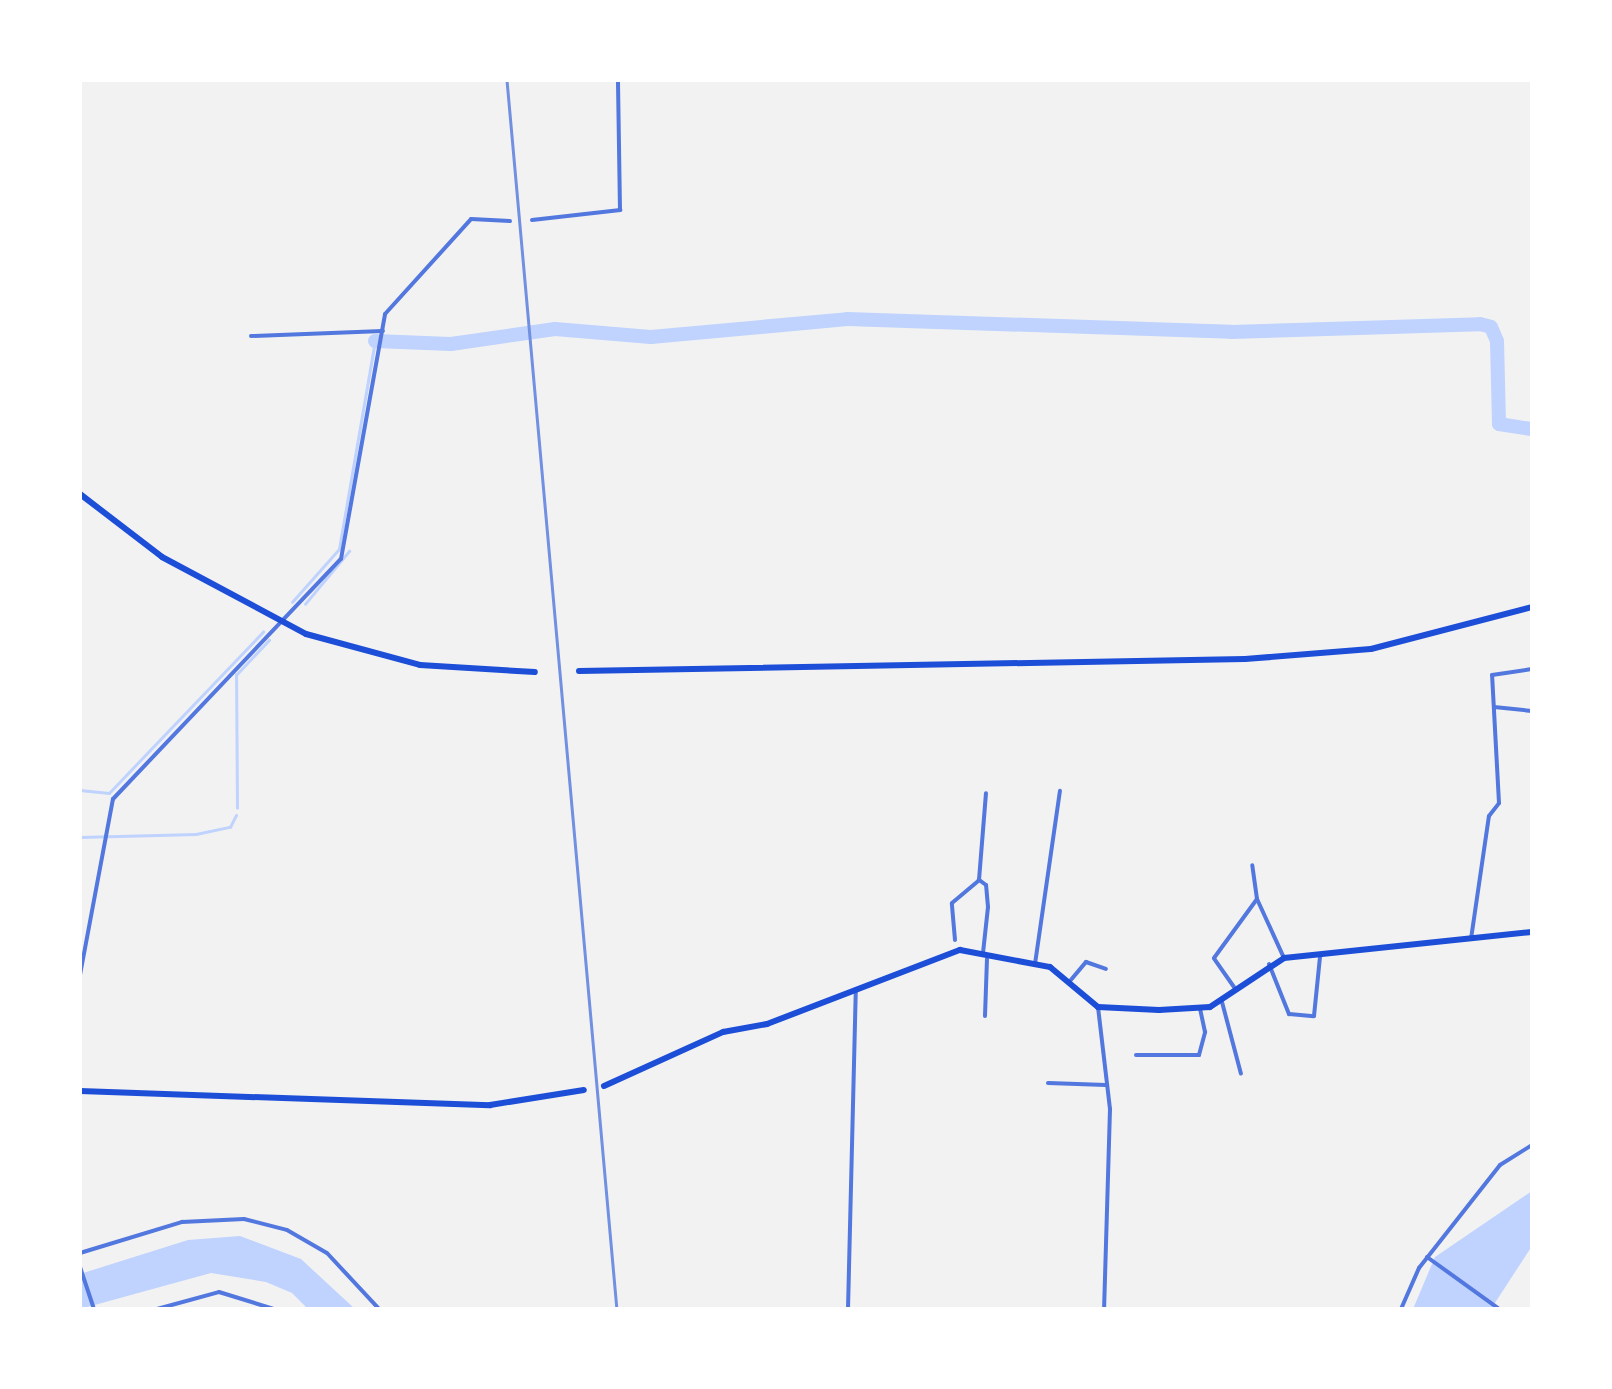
<!DOCTYPE html>
<style>
body{margin:0}
#map{position:relative;width:1612px;height:1389px;overflow:hidden;background:#f2f2f2;font-family:Georgia,serif}
div>[style]{position:absolute}
.water>*{inset:0;background:#bfd3fe}
.stream>*{height:2.5px;margin:-1.25px;padding:0 1.25px;transform-origin:1.25px;border-radius:1.25px;background:#bfd3fe}
.river>*{height:14px;margin:-7px;padding:0 7px;transform-origin:7px;border-radius:7px;background:#bfd3fe}
.minor>*{height:4px;margin:-2px;padding:0 2px;transform-origin:2px;border-radius:2px;background:#5277de}
.primary>*{height:6px;margin:-3px;padding:0 3px;transform-origin:3px;border-radius:3px;background:#1d4ed8}
.rail>*{height:2.5px;margin:-1.25px;padding:0 1.25px;transform-origin:1.25px;border-radius:1.25px;background:#7290e2}
span{translate:-50% -50%;white-space:nowrap;text-align:center;line-height:1.15;-webkit-text-stroke:8px #fff;paint-order:stroke}
.frame{position:absolute;inset:0;border:82px solid #fff;pointer-events:none}
</style>
<div id="map">
<div class="water">
<div style="clip-path:polygon(1532px 1191px,1532px 1246px,1491px 1309px,1413px 1309px,1435px 1257px)"></div>
<div style="clip-path:polygon(240px 1236px,301px 1259px,355px 1309px,308px 1309px,292px 1293px,266px 1282px,211px 1273px,80px 1309px,80px 1274px,188px 1240px)"></div>
</div>
<div class="stream">
<div style="left:292px;top:602px;width:71px;rotate:-48.4deg"></div>
<div style="left:339px;top:549px;width:211px;rotate:-80.2deg"></div>
<div style="left:305px;top:604px;width:69px;rotate:-50.3deg"></div>
<div style="left:80px;top:790px;width:29px;rotate:6deg"></div>
<div style="left:109px;top:793px;width:223px;rotate:-46.3deg"></div>
<div style="left:237px;top:808px;width:133px;rotate:-90.4deg"></div>
<div style="left:236px;top:675px;width:48px;rotate:-46.7deg"></div>
<div style="left:80px;top:837px;width:116px;rotate:-1.5deg"></div>
<div style="left:196px;top:834px;width:35px;rotate:-12deg"></div>
<div style="left:230px;top:827px;width:13px;rotate:-63deg"></div>
</div>
<div class="river">
<div style="left:375px;top:341px;width:76px;rotate:2.3deg"></div>
<div style="left:451px;top:344px;width:105px;rotate:-8.2deg"></div>
<div style="left:555px;top:329px;width:96px;rotate:4.8deg"></div>
<div style="left:651px;top:337px;width:197px;rotate:-5.2deg"></div>
<div style="left:847px;top:319px;width:384px;rotate:1.9deg"></div>
<div style="left:1231px;top:332px;width:249px;rotate:-1.8deg"></div>
<div style="left:1480px;top:324px;width:11px;rotate:15deg"></div>
<div style="left:1491px;top:327px;width:15px;rotate:67deg"></div>
<div style="left:1497px;top:341px;width:83px;rotate:88.6deg"></div>
<div style="left:1499px;top:424px;width:33px;rotate:9deg"></div>
</div>
<div class="minor">
<div style="left:532px;top:220px;width:89px;rotate:-6.5deg"></div>
<div style="left:620px;top:210px;width:130px;rotate:-90.9deg"></div>
<div style="left:251px;top:336px;width:132px;rotate:-2.2deg"></div>
<div style="left:1494px;top:707px;width:38px;rotate:6deg"></div>
<div style="left:1257px;top:899px;width:65px;rotate:65.4deg"></div>
<div style="left:1471px;top:939px;width:124px;rotate:-81.7deg"></div>
<div style="left:1489px;top:816px;width:16px;rotate:-52deg"></div>
<div style="left:1499px;top:803px;width:128px;rotate:-93.1deg"></div>
<div style="left:1492px;top:675px;width:40px;rotate:-8.5deg"></div>
<div style="left:955px;top:940px;width:37px;rotate:-95deg"></div>
<div style="left:952px;top:903px;width:35px;rotate:-40deg"></div>
<div style="left:983px;top:953px;width:46px;rotate:-83.8deg"></div>
<div style="left:988px;top:907px;width:22px;rotate:-95deg"></div>
<div style="left:986px;top:885px;width:9px;rotate:-144deg"></div>
<div style="left:979px;top:880px;width:87px;rotate:-85.4deg"></div>
<div style="left:1035px;top:964px;width:175px;rotate:-81.8deg"></div>
<div style="left:1269px;top:964px;width:54px;rotate:68.2deg"></div>
<div style="left:1289px;top:1014px;width:25px;rotate:5deg"></div>
<div style="left:1314px;top:1016px;width:59px;rotate:-84.2deg"></div>
<div style="left:80px;top:975px;width:179px;rotate:-79.4deg"></div>
<div style="left:113px;top:799px;width:331px;rotate:-46.5deg"></div>
<div style="left:341px;top:559px;width:249px;rotate:-79.8deg"></div>
<div style="left:385px;top:314px;width:128px;rotate:-47.8deg"></div>
<div style="left:471px;top:219px;width:39px;rotate:3deg"></div>
<div style="left:1070px;top:981px;width:25px;rotate:-50deg"></div>
<div style="left:1086px;top:962px;width:21px;rotate:19deg"></div>
<div style="left:1234px;top:987px;width:35px;rotate:-125deg"></div>
<div style="left:1214px;top:958px;width:73px;rotate:-53.9deg"></div>
<div style="left:1257px;top:899px;width:34px;rotate:-98deg"></div>
<div style="left:1222px;top:1002px;width:74px;rotate:75.2deg"></div>
<div style="left:1098px;top:1007px;width:103px;rotate:83.3deg"></div>
<div style="left:1110px;top:1109px;width:200px;rotate:91.7deg"></div>
<div style="left:985px;top:1016px;width:57px;rotate:-88deg"></div>
<div style="left:1136px;top:1055px;width:63px"></div>
<div style="left:1199px;top:1055px;width:24px;rotate:-75deg"></div>
<div style="left:1205px;top:1032px;width:25px;rotate:-102deg"></div>
<div style="left:1048px;top:1083px;width:58px;rotate:2deg"></div>
<div style="left:80px;top:1253px;width:107px;rotate:-16.9deg"></div>
<div style="left:182px;top:1222px;width:62px;rotate:-2.8deg"></div>
<div style="left:244px;top:1219px;width:44px;rotate:14.3deg"></div>
<div style="left:287px;top:1230px;width:46px;rotate:29.9deg"></div>
<div style="left:327px;top:1253px;width:76px;rotate:47.1deg"></div>
<div style="left:1427px;top:1257px;width:87px;rotate:35.7deg"></div>
<div style="left:80px;top:1267px;width:44px;rotate:71.6deg"></div>
<div style="left:157px;top:1309px;width:64px;rotate:-15.3deg"></div>
<div style="left:219px;top:1292px;width:58px;rotate:17.2deg"></div>
<div style="left:848px;top:1309px;width:320px;rotate:-88.6deg"></div>
<div style="left:1401px;top:1309px;width:45px;rotate:-66.3deg"></div>
<div style="left:1419px;top:1268px;width:131px;rotate:-51.8deg"></div>
<div style="left:1500px;top:1165px;width:38px;rotate:-32deg"></div>
</div>
<div class="primary">
<div style="left:80px;top:494px;width:103px;rotate:37.5deg"></div>
<div style="left:162px;top:557px;width:163px;rotate:28.1deg"></div>
<div style="left:306px;top:634px;width:118px;rotate:15.2deg"></div>
<div style="left:420px;top:665px;width:115px;rotate:3.5deg"></div>
<div style="left:579px;top:671px;width:666px;rotate:-1.03deg"></div>
<div style="left:1245px;top:659px;width:126px;rotate:-4.5deg"></div>
<div style="left:1371px;top:649px;width:166px;rotate:-14.6deg"></div>
<div style="left:604px;top:1086px;width:131px;rotate:-24.4deg"></div>
<div style="left:723px;top:1032px;width:45px;rotate:-10.3deg"></div>
<div style="left:767px;top:1024px;width:207px;rotate:-21deg"></div>
<div style="left:960px;top:950px;width:92px;rotate:10.7deg"></div>
<div style="left:1050px;top:967px;width:62px;rotate:39.8deg"></div>
<div style="left:1098px;top:1007px;width:61px;rotate:2.8deg"></div>
<div style="left:1159px;top:1010px;width:51px;rotate:-3.4deg"></div>
<div style="left:1210px;top:1007px;width:89px;rotate:-33.5deg"></div>
<div style="left:1284px;top:958px;width:249px;rotate:-6deg"></div>
<div style="left:80px;top:1091px;width:410px;rotate:2deg"></div>
<div style="left:490px;top:1105px;width:95px;rotate:-9.1deg"></div>
</div>
<div class="rail">
<div style="left:507px;top:80px;width:1234px;rotate:84.89deg"></div>
</div>
<div class="frame"></div>
</div>
